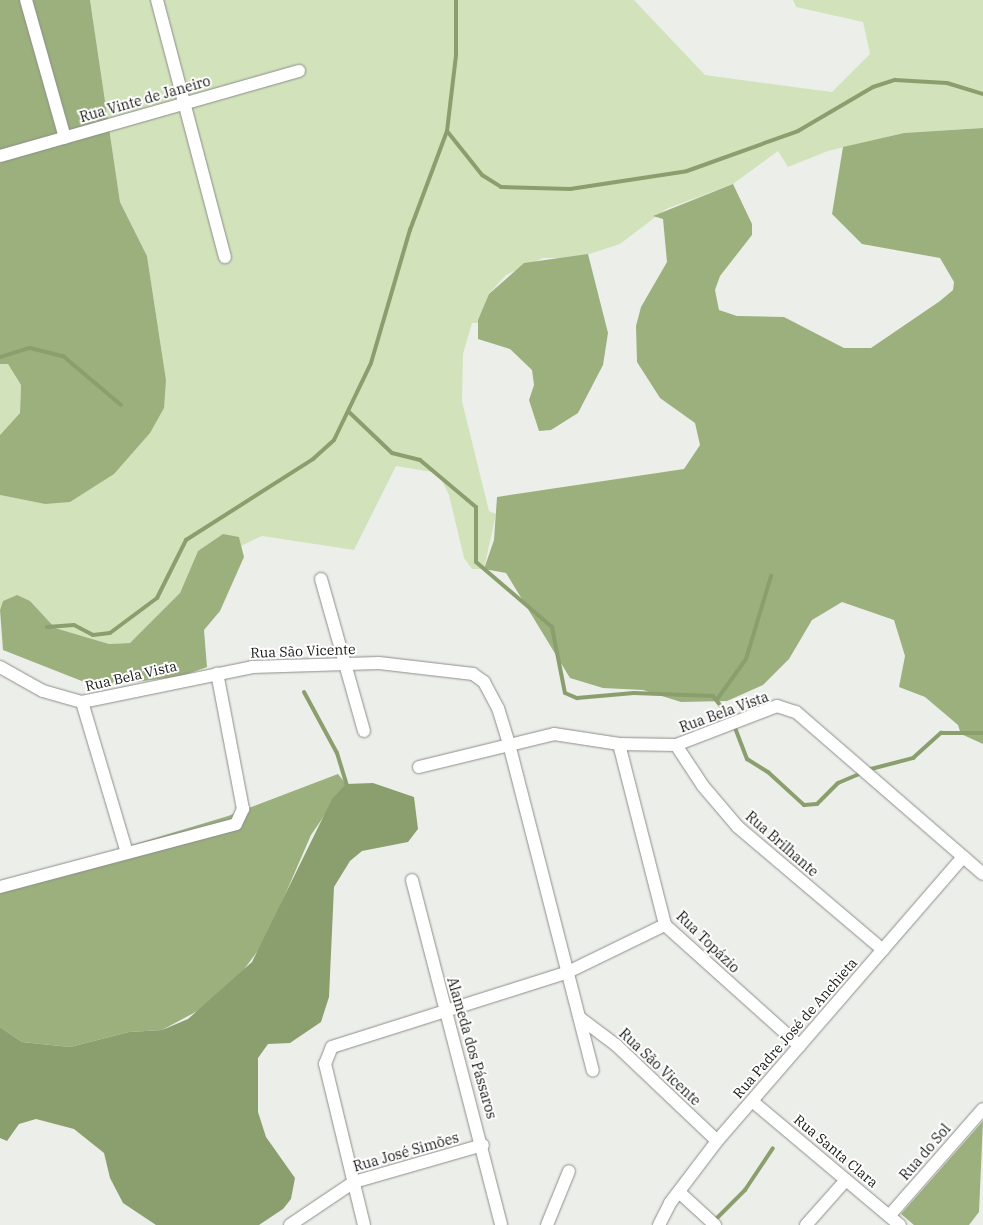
<!DOCTYPE html>
<meta charset="utf-8">
<style>
body{margin:0}
#map{position:relative;width:983px;height:1225px;overflow:hidden;background:#ecefe9;font-family:"IBM Plex Serif",serif}
div>[style]{position:absolute}
.green>*{inset:0;background:#d2e3bc}
.forest>*{inset:0;background:#9cb07e}
.water>*{inset:0;background:#8b9f6e}
.stream>*{height:4px;margin:-2px;padding:0 2px;transform-origin:2px;border-radius:2px;background:#8b9f6e}
.roads{filter:drop-shadow(0 0 1px #8c8e89) drop-shadow(0 0 1px #8c8e89)}
.minor>*{height:12px;margin:-6px;padding:0 6px;transform-origin:6px;border-radius:6px;background:#fff}
span{translate:-50% -50%;white-space:nowrap;text-align:center;line-height:1.15;-webkit-text-stroke:4px #fff;paint-order:stroke}
.street-label{font-size:14px;color:#171816}
</style>
<div id="map">
<div class="green">
<div style="clip-path:polygon(90px 0,634px 0,705px 75px,832px 92px,870px 54px,863px 22px,796px 7px,793px 0,983px 0,983px 128px,904px 133px,828px 151px,788px 167px,778px 151px,733px 184px,666px 209px,620px 244px,577px 258px,543px 258px,506px 275px,489px 294px,478px 323px,472px 323px,463px 354px,462px 401px,489px 511px,496px 514px,484px 569px,472px 569px,464px 558px,449px 495px,438px 473px,396px 466px,354px 550px,262px 536px,241px 546px,239px 537px,198px 551px,180px 593px,162px 615px,130px 643px,109px 644px,55px 628px,43px 616px,3px 601px,0 610px,0 495px,45px 504px,166px 380px,147px 256px,120px 202px)"></div>
<div style="clip-path:polygon(0 364px,8px 364px,21px 385px,20px 413px,0 435px)"></div>
</div>
<div class="forest">
<div style="clip-path:polygon(0 0,90px 0,120px 202px,147px 256px,166px 380px,164px 408px,150px 433px,114px 474px,70px 502px,45px 504px,0 495px,0 435px,20px 413px,21px 385px,8px 364px,0 364px)"></div>
<div style="clip-path:polygon(983px 128px,983px 744px,961px 734px,958px 725px,925px 697px,899px 687px,905px 656px,894px 620px,842px 602px,812px 620px,789px 659px,763px 685px,727px 701px,681px 702px,643px 690px,603px 688px,570px 678px,506px 573px,484px 569px,494px 540px,497px 497px,684px 469px,700px 445px,695px 423px,660px 398px,637px 362px,636px 326px,641px 307px,667px 262px,663px 219px,653px 216px,733px 184px,752px 224px,752px 235px,720px 276px,715px 290px,719px 310px,737px 316px,784px 317px,844px 348px,871px 348px,940px 301px,953px 290px,954px 282px,940px 258px,862px 244px,832px 214px,843px 147px,904px 133px)"></div>
<div style="clip-path:polygon(588px 254px,608px 333px,603px 365px,578px 413px,551px 430px,539px 431px,529px 400px,534px 385px,532px 370px,510px 349px,478px 339px,478px 320px,489px 294px,524px 263px)"></div>
<div style="clip-path:polygon(223px 534px,239px 537px,244px 557px,220px 611px,204px 630px,207px 667px,182px 676px,97px 687px,3px 650px,0 610px,3px 601px,17px 595px,30px 601px,55px 628px,109px 644px,130px 643px,180px 593px,198px 551px)"></div>
<div style="clip-path:polygon(338px 774px,346px 784px,311px 835px,265px 941px,237px 979px,203px 1008px,162px 1030px,129px 1032px,70px 1047px,22px 1042px,0 1027px,0 885px,228px 816px)"></div>
<div style="clip-path:polygon(983px 1121px,979px 1212px,969px 1225px,914px 1225px,901px 1214px)"></div>
</div>
<div class="water">
<div style="clip-path:polygon(373px 783px,414px 797px,418px 829px,408px 842px,362px 851px,350px 861px,334px 887px,329px 997px,321px 1022px,290px 1043px,268px 1044px,258px 1058px,258px 1112px,266px 1137px,295px 1178px,291px 1199px,283px 1209px,259px 1225px,156px 1225px,123px 1203px,110px 1178px,104px 1153px,74px 1129px,36px 1119px,19px 1124px,7px 1141px,0 1138px,0 1027px,22px 1042px,70px 1047px,129px 1032px,162px 1030px,188px 1019px,252px 962px,332px 799px,346px 784px)"></div>
</div>
<div class="stream">
<div style="left:447px;top:131px;width:56px;rotate:51.5deg"></div>
<div style="left:482px;top:175px;width:22px;rotate:32deg"></div>
<div style="left:501px;top:187px;width:69px;rotate:1.7deg"></div>
<div style="left:570px;top:189px;width:118px;rotate:-8.7deg"></div>
<div style="left:687px;top:171px;width:118px;rotate:-19.8deg"></div>
<div style="left:798px;top:131px;width:87px;rotate:-30.4deg"></div>
<div style="left:873px;top:87px;width:23px;rotate:-18deg"></div>
<div style="left:895px;top:80px;width:52px;rotate:3.3deg"></div>
<div style="left:947px;top:83px;width:38px;rotate:17deg"></div>
<div style="left:0;top:357px;width:31px;rotate:-17deg"></div>
<div style="left:30px;top:348px;width:34px;rotate:14deg"></div>
<div style="left:63px;top:356px;width:76px;rotate:40.2deg"></div>
<div style="left:349px;top:412px;width:59px;rotate:43.6deg"></div>
<div style="left:392px;top:453px;width:29px;rotate:14deg"></div>
<div style="left:420px;top:460px;width:73px;rotate:40deg"></div>
<div style="left:476px;top:507px;width:55px;rotate:90deg"></div>
<div style="left:476px;top:562px;width:100px;rotate:40.5deg"></div>
<div style="left:552px;top:627px;width:67px;rotate:78.9deg"></div>
<div style="left:565px;top:693px;width:13px;rotate:23deg"></div>
<div style="left:577px;top:698px;width:57px;rotate:-5deg"></div>
<div style="left:634px;top:693px;width:79px;rotate:2.2deg"></div>
<div style="left:713px;top:696px;width:31px;rotate:52deg"></div>
<div style="left:732px;top:720px;width:42px;rotate:69deg"></div>
<div style="left:747px;top:759px;width:25px;rotate:32deg"></div>
<div style="left:768px;top:772px;width:49px;rotate:42.5deg"></div>
<div style="left:804px;top:805px;width:13px;rotate:-4deg"></div>
<div style="left:817px;top:804px;width:30px;rotate:-45deg"></div>
<div style="left:838px;top:783px;width:25px;rotate:-23deg"></div>
<div style="left:47px;top:627px;width:27px;rotate:-4deg"></div>
<div style="left:74px;top:625px;width:21px;rotate:28deg"></div>
<div style="left:93px;top:635px;width:17px;rotate:-7deg"></div>
<div style="left:110px;top:633px;width:59px;rotate:-36.7deg"></div>
<div style="left:157px;top:598px;width:65px;rotate:-63.4deg"></div>
<div style="left:186px;top:540px;width:151px;rotate:-32.5deg"></div>
<div style="left:313px;top:459px;width:28px;rotate:-42deg"></div>
<div style="left:334px;top:440px;width:85px;rotate:-64.3deg"></div>
<div style="left:371px;top:363px;width:139px;rotate:-73.7deg"></div>
<div style="left:410px;top:230px;width:106px;rotate:-69.5deg"></div>
<div style="left:447px;top:131px;width:77px;rotate:-83.2deg"></div>
<div style="left:456px;top:55px;width:55px;rotate:-90deg"></div>
<div style="left:304px;top:692px;width:69px;rotate:61.6deg"></div>
<div style="left:337px;top:753px;width:37px;rotate:73deg"></div>
<div style="left:718px;top:698px;width:48px;rotate:-54.3deg"></div>
<div style="left:746px;top:659px;width:87px;rotate:-73.2deg"></div>
<div style="left:867px;top:770px;width:48px;rotate:-14.6deg"></div>
<div style="left:913px;top:758px;width:38px;rotate:-42deg"></div>
<div style="left:941px;top:733px;width:42px"></div>
<div style="left:714px;top:1221px;width:44px;rotate:-45deg"></div>
<div style="left:745px;top:1190px;width:50px;rotate:-56.3deg"></div>
</div>
<div class="roads">
<div class="minor">
<div style="left:26px;top:0;width:143px;rotate:74.2deg"></div>
<div style="left:157px;top:0;width:266px;rotate:75.2deg"></div>
<div style="left:0;top:156px;width:311px;rotate:-15.9deg"></div>
<div style="left:321px;top:579px;width:158px;rotate:74.2deg"></div>
<div style="left:0;top:667px;width:49px;rotate:29.2deg"></div>
<div style="left:43px;top:691px;width:41px;rotate:15.8deg"></div>
<div style="left:82px;top:702px;width:174px;rotate:-11.6deg"></div>
<div style="left:252px;top:667px;width:127px;rotate:-1.8deg"></div>
<div style="left:379px;top:663px;width:95px;rotate:6.7deg"></div>
<div style="left:473px;top:674px;width:14px;rotate:36deg"></div>
<div style="left:484px;top:682px;width:30px;rotate:62deg"></div>
<div style="left:498px;top:708px;width:38px;rotate:73deg"></div>
<div style="left:509px;top:744px;width:337px;rotate:75.6deg"></div>
<div style="left:82px;top:702px;width:154px;rotate:73.4deg"></div>
<div style="left:619px;top:744px;width:187px;rotate:75.7deg"></div>
<div style="left:665px;top:925px;width:181px;rotate:41.9deg"></div>
<div style="left:676px;top:745px;width:49px;rotate:56.6deg"></div>
<div style="left:703px;top:786px;width:54px;rotate:49.5deg"></div>
<div style="left:738px;top:827px;width:190px;rotate:40.3deg"></div>
<div style="left:419px;top:767px;width:139px;rotate:-13.7deg"></div>
<div style="left:554px;top:734px;width:66px;rotate:8.7deg"></div>
<div style="left:619px;top:744px;width:57px;rotate:1deg"></div>
<div style="left:676px;top:745px;width:108px;rotate:-21.1deg"></div>
<div style="left:777px;top:706px;width:20px;rotate:18deg"></div>
<div style="left:796px;top:712px;width:247px;rotate:40.9deg"></div>
<div style="left:412px;top:880px;width:356px;rotate:75.5deg"></div>
<div style="left:0;top:887px;width:244px;rotate:-14.9deg"></div>
<div style="left:236px;top:824px;width:17px;rotate:-65deg"></div>
<div style="left:243px;top:809px;width:138px;rotate:-100.8deg"></div>
<div style="left:580px;top:1018px;width:45px;rotate:36.9deg"></div>
<div style="left:616px;top:1045px;width:139px;rotate:43.5deg"></div>
<div style="left:752px;top:1101px;width:193px;rotate:40deg"></div>
<div style="left:679px;top:1192px;width:49px;rotate:42.5deg"></div>
<div style="left:889px;top:1216px;width:142px;rotate:-48.7deg"></div>
<div style="left:290px;top:1225px;width:77px;rotate:-33.9deg"></div>
<div style="left:354px;top:1182px;width:134px;rotate:-16deg"></div>
<div style="left:364px;top:1225px;width:166px;rotate:-103.6deg"></div>
<div style="left:325px;top:1064px;width:18px;rotate:-68deg"></div>
<div style="left:332px;top:1047px;width:248px;rotate:-17.6deg"></div>
<div style="left:568px;top:972px;width:108px;rotate:-25.9deg"></div>
<div style="left:547px;top:1225px;width:58px;rotate:-67.8deg"></div>
<div style="left:659px;top:1225px;width:25px;rotate:-63deg"></div>
<div style="left:670px;top:1203px;width:78px;rotate:-52.8deg"></div>
<div style="left:717px;top:1141px;width:376px;rotate:-49.1deg"></div>
<div style="left:806px;top:1225px;width:60px;rotate:-48.4deg"></div>
</div>
</div>
<div class="street-label">
<span style="left:145px;top:99px;rotate:-16deg">Rua Vinte de Janeiro</span>
<span style="left:303px;top:651px;rotate:-2deg">Rua São Vicente</span>
<span style="left:131px;top:676px;rotate:-13deg">Rua Bela Vista</span>
<span style="left:724px;top:712px;rotate:-20deg">Rua Bela Vista</span>
<span style="left:782px;top:844px;rotate:41deg">Rua Brilhante</span>
<span style="left:708px;top:942px;rotate:44deg">Rua Topázio</span>
<span style="left:795px;top:1028px;rotate:-49deg">Rua Padre José de Anchieta</span>
<span style="left:472px;top:1048px;rotate:74deg">Alameda dos Pássaros</span>
<span style="left:660px;top:1067px;rotate:43deg">Rua São Vicente</span>
<span style="left:836px;top:1151px;rotate:40deg">Rua Santa Clara</span>
<span style="left:406px;top:1152px;rotate:-16deg">Rua José Simões</span>
<span style="left:925px;top:1152px;rotate:-49deg">Rua do Sol</span>
</div>
</div>
